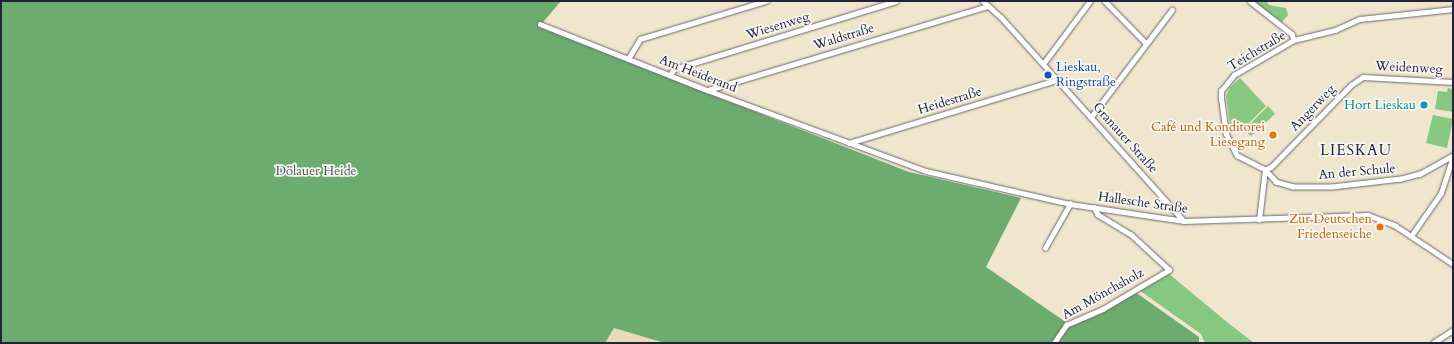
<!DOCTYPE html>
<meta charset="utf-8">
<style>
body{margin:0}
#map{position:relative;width:1454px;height:344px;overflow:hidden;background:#f0e5cd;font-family:Cardo,serif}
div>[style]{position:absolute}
.built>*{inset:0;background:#ead9ba}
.green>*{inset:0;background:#86c880}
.forest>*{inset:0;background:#6cac6e}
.roads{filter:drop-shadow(0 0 1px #6a666e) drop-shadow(0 0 1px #6a666e)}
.minor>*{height:4.5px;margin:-2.25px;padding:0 2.25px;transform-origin:2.25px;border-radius:2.25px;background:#fff}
.dots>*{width:11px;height:11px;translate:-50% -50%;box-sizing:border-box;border:2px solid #f6f6f2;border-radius:50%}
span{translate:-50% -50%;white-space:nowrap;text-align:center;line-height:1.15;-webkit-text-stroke:3.5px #f6f6f2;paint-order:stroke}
.street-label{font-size:13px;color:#22223b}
.transit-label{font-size:13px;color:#164399}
.left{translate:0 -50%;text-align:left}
.culture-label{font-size:13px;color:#0d838f}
.right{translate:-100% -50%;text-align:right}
.food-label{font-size:13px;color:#c56008}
.park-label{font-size:13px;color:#455c53}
.quarter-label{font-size:15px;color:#22223b;letter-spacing:1px}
.frame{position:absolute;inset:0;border:2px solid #22223b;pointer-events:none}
</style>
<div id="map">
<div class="built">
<div style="clip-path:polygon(613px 327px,665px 343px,605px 343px)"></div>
</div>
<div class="green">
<div style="clip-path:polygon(1253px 1px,1266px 1px,1269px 5px,1286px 8px,1288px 15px,1282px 22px)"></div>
<div style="clip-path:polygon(1240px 78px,1266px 106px,1242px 130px,1231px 131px,1226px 96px,1230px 87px)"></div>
<div style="clip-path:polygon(1448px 88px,1453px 89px,1453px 112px,1435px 109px,1438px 91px,1447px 92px)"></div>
<div style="clip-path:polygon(1268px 106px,1275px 114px,1251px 136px,1244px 130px)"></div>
<div style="clip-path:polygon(1433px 115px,1453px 119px,1447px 148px,1426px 143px)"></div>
<div style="clip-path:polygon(1168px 273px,1227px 322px,1254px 343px,1205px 343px,1201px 334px,1139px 290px)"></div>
</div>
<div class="forest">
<div style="clip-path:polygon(1px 1px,561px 1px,539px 27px,909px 172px,1021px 198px,986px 267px,1070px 325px,1135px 292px,1199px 337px,1199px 343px,665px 343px,614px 328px,605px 343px,1px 343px)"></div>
</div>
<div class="roads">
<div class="minor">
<div style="left:983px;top:1px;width:24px;rotate:42deg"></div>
<div style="left:1001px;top:17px;width:274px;rotate:48.1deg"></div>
<div style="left:1105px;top:1px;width:59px;rotate:45.7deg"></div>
<div style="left:1250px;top:1px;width:53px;rotate:38.2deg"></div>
<div style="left:1292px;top:34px;width:6px;rotate:72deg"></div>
<div style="left:540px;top:24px;width:180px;rotate:21.6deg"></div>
<div style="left:707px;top:90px;width:233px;rotate:20.3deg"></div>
<div style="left:926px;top:171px;width:148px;rotate:12.9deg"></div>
<div style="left:1070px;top:204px;width:115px;rotate:8.5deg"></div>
<div style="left:1184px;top:221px;width:184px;rotate:-1.9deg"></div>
<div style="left:1368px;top:215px;width:30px;rotate:21deg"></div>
<div style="left:1396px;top:226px;width:69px;rotate:33.7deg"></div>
<div style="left:628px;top:59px;width:23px;rotate:-59deg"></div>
<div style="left:640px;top:39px;width:132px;rotate:-16.8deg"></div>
<div style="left:1043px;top:64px;width:79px;rotate:-53.3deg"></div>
<div style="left:670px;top:75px;width:7px;rotate:-56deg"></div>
<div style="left:674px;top:69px;width:232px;rotate:-17deg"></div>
<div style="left:708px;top:90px;width:292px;rotate:-16.7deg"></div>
<div style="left:1091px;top:117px;width:134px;rotate:-52.9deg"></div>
<div style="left:849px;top:143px;width:217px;rotate:-16.9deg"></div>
<div style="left:1453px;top:156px;width:38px;rotate:151deg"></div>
<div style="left:1420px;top:174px;width:20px;rotate:165deg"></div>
<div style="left:1401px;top:179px;width:69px;rotate:173.4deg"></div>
<div style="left:1332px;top:187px;width:39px;rotate:180deg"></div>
<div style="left:1293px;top:187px;width:18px;rotate:-164deg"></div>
<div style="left:1276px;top:182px;width:16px;rotate:-133deg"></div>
<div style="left:1265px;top:170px;width:31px;rotate:-153deg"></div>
<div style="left:1237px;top:156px;width:25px;rotate:-117deg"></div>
<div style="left:1226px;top:134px;width:34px;rotate:-98deg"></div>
<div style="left:1221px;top:100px;width:9px;rotate:-90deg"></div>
<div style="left:1221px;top:91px;width:21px;rotate:-51deg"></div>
<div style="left:1234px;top:75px;width:69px;rotate:-30.3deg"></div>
<div style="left:1294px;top:40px;width:42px;rotate:-13.7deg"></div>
<div style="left:1335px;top:30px;width:27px;rotate:-24deg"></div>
<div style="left:1360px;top:19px;width:94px;rotate:-6.1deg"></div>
<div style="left:1265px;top:170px;width:7px;rotate:-27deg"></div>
<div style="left:1271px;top:167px;width:115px;rotate:-45.7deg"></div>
<div style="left:1351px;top:85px;width:14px;rotate:-34deg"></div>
<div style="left:1363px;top:77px;width:90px;rotate:3.2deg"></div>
<div style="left:1259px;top:220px;width:50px;rotate:-83.2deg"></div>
<div style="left:1411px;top:236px;width:52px;rotate:-55.1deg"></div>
<div style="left:1441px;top:193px;width:40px;rotate:-72deg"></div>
<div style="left:1045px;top:248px;width:51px;rotate:-60.4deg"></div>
<div style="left:1054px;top:343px;width:22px;rotate:-56deg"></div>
<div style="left:1066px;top:325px;width:40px;rotate:-23.4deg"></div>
<div style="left:1103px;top:309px;width:77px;rotate:-30.6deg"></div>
<div style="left:1169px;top:270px;width:52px;rotate:-137.4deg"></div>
<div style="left:1131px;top:235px;width:39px;rotate:-149deg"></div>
<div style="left:1098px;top:215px;width:8px;rotate:-120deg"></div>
<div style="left:1433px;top:343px;width:24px;rotate:-33deg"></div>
</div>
</div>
<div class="dots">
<div style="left:1048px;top:75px;background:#1a4fb4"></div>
<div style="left:1424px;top:105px;background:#0f9aa8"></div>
<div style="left:1273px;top:135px;background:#e8710a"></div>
<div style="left:1380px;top:227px;background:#e8710a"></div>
</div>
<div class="street-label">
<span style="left:778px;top:26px;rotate:-17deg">Wiesenweg</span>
<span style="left:844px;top:37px;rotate:-17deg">Waldstraße</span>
<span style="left:1257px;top:51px;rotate:-31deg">Teichstraße</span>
<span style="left:1409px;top:68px;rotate:3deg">Weidenweg</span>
<span style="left:698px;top:74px;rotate:21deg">Am Heiderand</span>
<span style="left:950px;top:101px;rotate:-17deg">Heidestraße</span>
<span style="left:1313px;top:108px;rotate:-46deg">Angerweg</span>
<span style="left:1125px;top:138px;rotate:48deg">Granauer Straße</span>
<span style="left:1357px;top:172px;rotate:-5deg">An der Schule</span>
<span style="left:1143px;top:203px;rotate:8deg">Hallesche Straße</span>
<span style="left:1103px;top:294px;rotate:-29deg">Am Mönchsholz</span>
</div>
<div class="transit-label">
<span class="left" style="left:1056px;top:75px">Lieskau,<br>Ringstraße</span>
</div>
<div class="culture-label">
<span class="right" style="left:1416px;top:105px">Hort Lieskau</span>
</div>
<div class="food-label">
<span class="right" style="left:1265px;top:135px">Café und Konditorei<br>Liesegang</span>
<span class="right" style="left:1372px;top:227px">Zur Deutschen<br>Friedenseiche</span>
</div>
<div class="park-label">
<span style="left:316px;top:171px">Dölauer Heide</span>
</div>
<div class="quarter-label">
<span style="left:1356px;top:151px">LIESKAU</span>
</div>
<div class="frame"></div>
</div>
